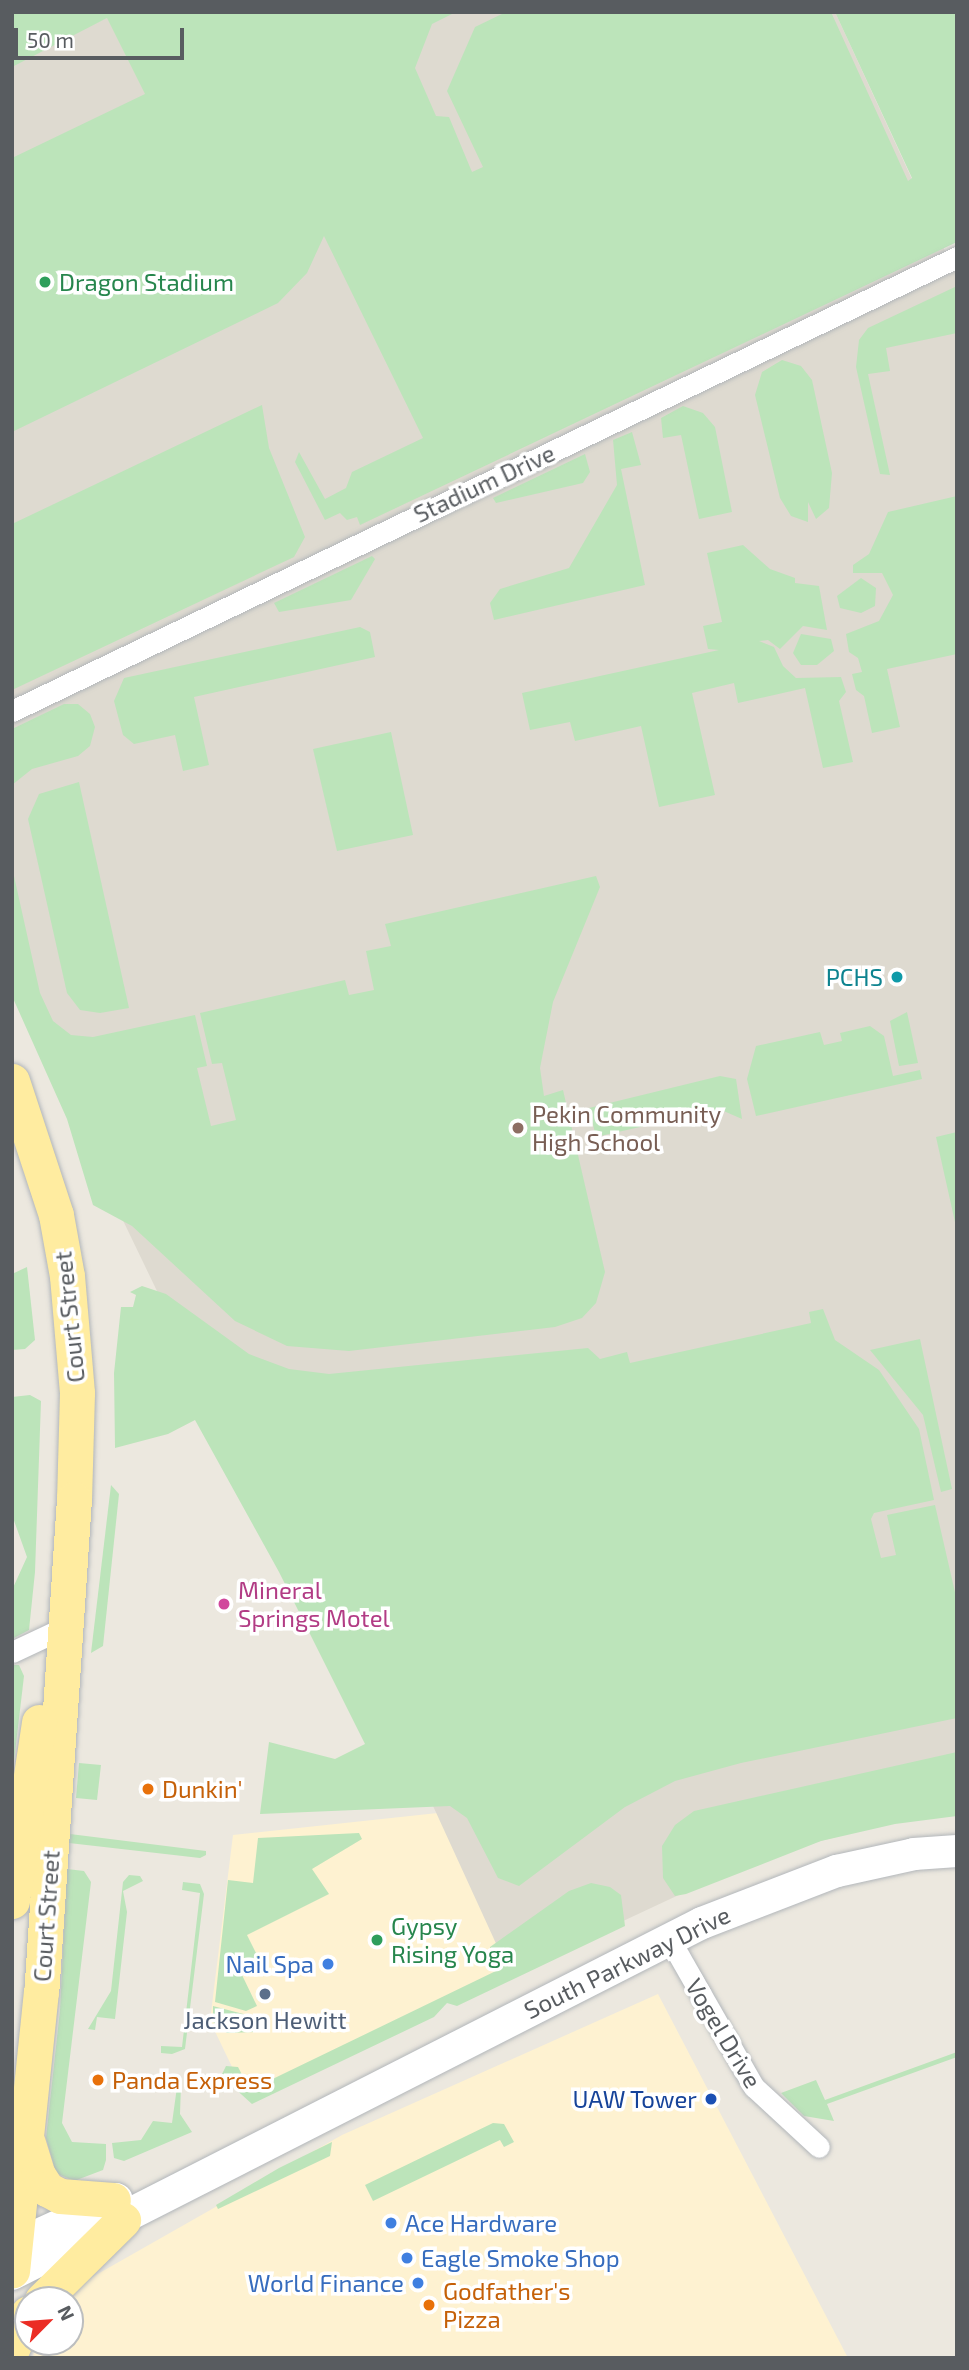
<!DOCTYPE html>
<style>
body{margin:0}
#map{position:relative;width:969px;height:2370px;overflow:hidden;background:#ece8df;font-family:"Exo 2",sans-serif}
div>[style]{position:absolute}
.commercial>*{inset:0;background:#fef2d1}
.education>*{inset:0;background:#dedad0}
.green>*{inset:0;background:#bce4ba}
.roads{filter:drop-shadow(0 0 2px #b2b6ba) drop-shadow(0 0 2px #b2b6ba)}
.minor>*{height:21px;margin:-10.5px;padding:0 10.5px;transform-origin:10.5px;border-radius:10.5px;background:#fff}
.secondary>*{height:32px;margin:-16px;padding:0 16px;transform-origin:16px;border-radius:16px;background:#fff}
.primary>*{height:35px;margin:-17.5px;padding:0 17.5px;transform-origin:17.5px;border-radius:17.5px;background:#ffeca0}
.dots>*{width:19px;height:19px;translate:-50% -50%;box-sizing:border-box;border:4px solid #fff;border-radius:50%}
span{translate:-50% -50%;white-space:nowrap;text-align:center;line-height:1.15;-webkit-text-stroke:7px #fff;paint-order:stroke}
.leisure-label{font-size:24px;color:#27864d}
.left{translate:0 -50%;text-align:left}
.street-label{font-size:24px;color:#585c60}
.culture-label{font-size:24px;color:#0d838f}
.right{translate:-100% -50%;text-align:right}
.education-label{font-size:24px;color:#785e54}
.hotel-label{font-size:24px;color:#b23c85}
.food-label{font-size:24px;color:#c56008}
.shop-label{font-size:24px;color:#366cbe}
.service-label{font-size:24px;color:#4e5e75}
.transit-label{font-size:24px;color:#164399}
.frame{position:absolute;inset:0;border:14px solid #585c60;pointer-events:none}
.north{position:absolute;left:14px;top:2286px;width:70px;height:70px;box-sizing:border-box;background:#fff;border:2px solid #bcbebf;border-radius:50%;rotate:65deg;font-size:19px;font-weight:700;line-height:28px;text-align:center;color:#585c60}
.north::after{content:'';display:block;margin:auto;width:24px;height:32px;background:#eb2d25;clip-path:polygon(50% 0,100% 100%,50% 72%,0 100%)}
.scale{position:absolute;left:14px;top:28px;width:170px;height:32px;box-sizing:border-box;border:4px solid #585c60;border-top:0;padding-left:9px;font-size:21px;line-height:24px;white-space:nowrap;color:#585c60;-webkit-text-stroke:5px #fff;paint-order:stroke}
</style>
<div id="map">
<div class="commercial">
<div style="clip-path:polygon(447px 1812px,520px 1966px,246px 2096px,210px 2021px,233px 1835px)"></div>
<div style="clip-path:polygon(658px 1994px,848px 2358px,33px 2358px,35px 2342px,70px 2342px,70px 2300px,59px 2300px,73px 2288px,342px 2135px)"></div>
</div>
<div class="education">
<div style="clip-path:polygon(119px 12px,835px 12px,957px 277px,957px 1806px,762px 1856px,510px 1974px,379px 1688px,353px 1698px,12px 990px,12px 64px)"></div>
</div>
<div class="green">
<div style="clip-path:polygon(12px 12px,456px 12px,432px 24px,415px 68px,436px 116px,449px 117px,472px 172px,483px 167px,447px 91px,475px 27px,506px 12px,831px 12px,908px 181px,912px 178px,835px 12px,957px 12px,957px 242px,360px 525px,357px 517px,347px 520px,340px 513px,325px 520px,295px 462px,299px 452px,325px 499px,346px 488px,352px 472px,423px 438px,324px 236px,307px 273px,278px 303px,12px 432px,12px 158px,145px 94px,107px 18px,12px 67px)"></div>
<div style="clip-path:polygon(957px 286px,957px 333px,886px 348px,890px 371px,868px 374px,890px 475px,880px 474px,856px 367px,859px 340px,868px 328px)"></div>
<div style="clip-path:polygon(782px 360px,801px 366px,812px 380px,832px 473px,829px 508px,816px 519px,808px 502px,808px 522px,791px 516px,780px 498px,755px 395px,762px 372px)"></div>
<div style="clip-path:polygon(262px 405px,269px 448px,305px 537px,294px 557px,12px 690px,12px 524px)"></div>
<div style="clip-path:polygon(683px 406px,703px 413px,715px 427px,732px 512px,699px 519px,681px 435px,663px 438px,661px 418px)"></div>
<div style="clip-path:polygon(632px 432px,641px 465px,621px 469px,645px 585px,494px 620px,490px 603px,500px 589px,569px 568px,617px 485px,613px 440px)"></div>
<div style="clip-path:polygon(585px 454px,590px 472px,583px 483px,496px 503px,493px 498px)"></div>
<div style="clip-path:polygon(957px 496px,957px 654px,887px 669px,900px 727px,872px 733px,864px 696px,856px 690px,852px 674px,862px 672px,858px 658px,849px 652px,846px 634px,879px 621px,893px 595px,882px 573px,853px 573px,853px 565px,869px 554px,888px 512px)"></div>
<div style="clip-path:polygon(743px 545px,770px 569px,795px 578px,795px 583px,819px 586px,827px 630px,803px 626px,780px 649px,768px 640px,759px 641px,774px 647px,783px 666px,796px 678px,841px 677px,846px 692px,839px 701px,853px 762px,823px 768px,805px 688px,738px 703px,734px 683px,692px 693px,715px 795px,659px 807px,641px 726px,575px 741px,570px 722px,530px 730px,522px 693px,719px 650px,708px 649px,703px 626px,722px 622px,707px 553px)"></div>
<div style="clip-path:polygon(372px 556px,375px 559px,351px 600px,279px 612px,274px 603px)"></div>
<div style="clip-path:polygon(861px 578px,876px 588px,875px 606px,861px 613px,840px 608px,837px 596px)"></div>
<div style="clip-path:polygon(360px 627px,370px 632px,375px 657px,194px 697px,209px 765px,183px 771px,175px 735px,134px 744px,123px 735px,114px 701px,124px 678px)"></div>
<div style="clip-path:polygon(801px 634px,831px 639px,834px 651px,817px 665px,801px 665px,793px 653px)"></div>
<div style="clip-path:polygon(64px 704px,78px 704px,90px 714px,95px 727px,90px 746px,78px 756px,32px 769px,12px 785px,12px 729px)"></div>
<div style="clip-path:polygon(391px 732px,413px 835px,337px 851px,313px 749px)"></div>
<div style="clip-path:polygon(79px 782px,129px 1008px,100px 1013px,80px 1010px,67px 993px,28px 819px,39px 794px)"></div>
<div style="clip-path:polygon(12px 867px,40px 993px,53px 1021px,71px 1035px,93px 1037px,195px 1015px,207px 1066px,197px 1068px,211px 1126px,236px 1120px,222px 1063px,212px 1064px,200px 1013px,345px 980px,349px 995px,374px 990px,366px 951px,391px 946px,385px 924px,596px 876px,600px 887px,553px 1002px,540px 1068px,544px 1096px,563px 1090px,605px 1272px,596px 1303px,582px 1318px,555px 1327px,349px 1351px,287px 1346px,235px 1321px,132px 1226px,93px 1205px,67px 1119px,12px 996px)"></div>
<div style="clip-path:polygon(907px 1012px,918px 1063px,899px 1066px,890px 1021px)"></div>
<div style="clip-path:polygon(870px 1026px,884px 1036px,893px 1076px,920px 1070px,922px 1079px,756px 1116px,747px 1079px,756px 1046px,820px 1032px,824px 1045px,842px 1041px,840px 1033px)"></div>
<div style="clip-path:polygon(720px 1076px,736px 1079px,742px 1119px,719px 1109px,596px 1137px,589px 1108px)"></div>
<div style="clip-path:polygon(957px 1132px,956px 1191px,957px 1231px,936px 1137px)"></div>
<div style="clip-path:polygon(27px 1267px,35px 1340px,25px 1349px,12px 1350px,12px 1274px)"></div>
<div style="clip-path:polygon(142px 1286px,166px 1294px,249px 1354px,289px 1369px,329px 1374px,588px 1348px,600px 1359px,627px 1352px,630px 1363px,811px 1323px,809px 1312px,823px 1309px,835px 1340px,879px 1370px,919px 1429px,934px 1500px,874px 1513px,871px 1519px,881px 1558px,896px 1555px,887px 1515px,935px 1505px,957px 1601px,957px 1718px,741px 1763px,675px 1781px,625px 1807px,519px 1886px,498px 1878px,467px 1818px,450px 1806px,260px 1814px,269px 1742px,335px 1759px,365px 1744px,279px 1572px,195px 1420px,168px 1434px,115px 1448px,114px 1373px,121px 1307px,133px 1307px,136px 1295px,130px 1292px)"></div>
<div style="clip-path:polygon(920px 1339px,952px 1489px,941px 1492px,923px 1415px,870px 1350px)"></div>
<div style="clip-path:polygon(30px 1395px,41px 1401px,35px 1572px,29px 1630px,12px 1639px,12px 1590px,27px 1557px,12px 1515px,12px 1397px)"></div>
<div style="clip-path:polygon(111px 1485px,119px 1494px,103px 1646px,91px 1653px)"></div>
<div style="clip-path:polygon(12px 1665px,19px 1665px,24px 1676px,12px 1778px)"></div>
<div style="clip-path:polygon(957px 1752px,957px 1816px,895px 1824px,821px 1841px,686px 1894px,675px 1896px,663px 1878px,662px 1846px,675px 1825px,694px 1811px)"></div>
<div style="clip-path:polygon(79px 1763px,101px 1765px,97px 1800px,76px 1798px)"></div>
<div style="clip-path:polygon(359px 1833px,362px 1839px,312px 1869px,329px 1894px,247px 1935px,262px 1965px,242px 1975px,257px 2006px,246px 2011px,215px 2002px,228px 1880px,253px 1883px,258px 1838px)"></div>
<div style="clip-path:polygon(70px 1834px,206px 1851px,206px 1855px,200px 1858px,69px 1843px)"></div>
<div style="clip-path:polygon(67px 1869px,84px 1871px,91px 1882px,62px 2123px,72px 2142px,106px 2144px,106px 2160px,103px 2170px,74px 2181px,56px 2173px,46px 2138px,60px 2010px)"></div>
<div style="clip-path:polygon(129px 1875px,140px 1876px,143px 1881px,123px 1891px,127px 1912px,115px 2019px,97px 2017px,95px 2030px,88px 2029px,111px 1991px,123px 1882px)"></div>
<div style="clip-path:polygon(183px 1882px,200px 1884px,204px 1894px,185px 2049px,172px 2054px,161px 2053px,161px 2046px,182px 2047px,200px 1893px,182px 1890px)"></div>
<div style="clip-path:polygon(591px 1883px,610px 1887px,621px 1895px,625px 1926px,457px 2006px,447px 2003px,434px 2017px,252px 2104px,221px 2076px,226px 2066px,238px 2067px,250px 2090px,500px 1969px,490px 1947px,569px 1891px)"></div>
<div style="clip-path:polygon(213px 2006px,247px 2015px,255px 2032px,227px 2033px,213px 2022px)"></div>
<div style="clip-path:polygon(957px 2052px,957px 2057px,827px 2104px,834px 2121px,804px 2116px,781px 2093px,816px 2080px,825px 2100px)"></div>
<div style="clip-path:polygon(157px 2078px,181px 2085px,180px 2114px,192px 2132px,124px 2161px,114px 2158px,112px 2143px,141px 2140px,153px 2121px,172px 2123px,177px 2087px,157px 2084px)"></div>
<div style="clip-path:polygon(493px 2123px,504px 2124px,514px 2142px,504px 2147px,500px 2140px,373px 2201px,365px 2185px)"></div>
<div style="clip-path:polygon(332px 2142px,330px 2156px,218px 2209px,216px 2205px,279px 2168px)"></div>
</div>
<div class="roads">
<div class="minor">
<div style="left:12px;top:711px;width:1048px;rotate:-25.66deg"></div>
<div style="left:12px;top:1652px;width:56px;rotate:-25.2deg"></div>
<div style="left:670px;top:1940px;width:169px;rotate:60.3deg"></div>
<div style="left:754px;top:2087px;width:88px;rotate:42.7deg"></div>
</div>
<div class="secondary">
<div style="left:12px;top:2247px;width:115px;rotate:-24.6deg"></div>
<div style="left:12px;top:2274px;width:774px;rotate:-26.96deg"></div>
<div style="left:702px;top:1923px;width:145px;rotate:-21.1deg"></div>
<div style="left:837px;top:1871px;width:79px;rotate:-12.4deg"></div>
<div style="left:914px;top:1854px;width:43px;rotate:-4deg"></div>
</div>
<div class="primary">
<div style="left:12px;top:1081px;width:141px;rotate:71.8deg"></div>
<div style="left:56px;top:1215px;width:62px;rotate:79.8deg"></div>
<div style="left:67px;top:1276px;width:117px;rotate:85.1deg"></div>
<div style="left:77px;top:1393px;width:106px;rotate:91.6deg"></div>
<div style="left:74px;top:1499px;width:493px;rotate:93.8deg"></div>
<div style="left:41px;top:1991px;width:281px;rotate:95.9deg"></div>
<div style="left:12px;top:1901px;width:181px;rotate:-81.4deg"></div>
<div style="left:28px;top:2143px;width:34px;rotate:73deg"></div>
<div style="left:38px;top:2175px;width:17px;rotate:57deg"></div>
<div style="left:47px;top:2189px;width:15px;rotate:28deg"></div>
<div style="left:60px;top:2196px;width:53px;rotate:4.3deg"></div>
<div style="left:42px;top:2300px;width:114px;rotate:-44.6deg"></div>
<div style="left:12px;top:2349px;width:39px;rotate:-66deg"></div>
</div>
</div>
<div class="dots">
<div style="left:45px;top:282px;background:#2e9e5b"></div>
<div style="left:897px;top:977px;background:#0f9aa8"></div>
<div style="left:518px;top:1128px;background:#8d6e63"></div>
<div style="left:224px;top:1604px;background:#d1479c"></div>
<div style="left:148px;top:1789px;background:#e8710a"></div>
<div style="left:377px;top:1940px;background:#2e9e5b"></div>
<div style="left:328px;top:1964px;background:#3f7fe0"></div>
<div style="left:265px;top:1994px;background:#5c6f8a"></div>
<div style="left:98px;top:2080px;background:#e8710a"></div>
<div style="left:711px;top:2099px;background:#1a4fb4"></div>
<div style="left:391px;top:2223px;background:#3f7fe0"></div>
<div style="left:407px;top:2258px;background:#3f7fe0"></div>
<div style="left:418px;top:2283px;background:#3f7fe0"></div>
<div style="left:429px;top:2305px;background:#e8710a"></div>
</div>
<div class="leisure-label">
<span class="left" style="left:59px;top:282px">Dragon Stadium</span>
<span class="left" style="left:391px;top:1940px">Gypsy<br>Rising Yoga</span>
</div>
<div class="street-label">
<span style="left:484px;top:483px;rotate:-25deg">Stadium Drive</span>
<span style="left:69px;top:1317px;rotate:-96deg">Court Street</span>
<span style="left:46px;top:1916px;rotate:-86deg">Court Street</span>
<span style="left:627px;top:1962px;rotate:-26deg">South Parkway Drive</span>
<span style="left:724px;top:2033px;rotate:59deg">Vogel Drive</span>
</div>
<div class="culture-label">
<span class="right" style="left:883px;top:977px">PCHS</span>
</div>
<div class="education-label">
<span class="left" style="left:532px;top:1128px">Pekin Community<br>High School</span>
</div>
<div class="hotel-label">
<span class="left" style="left:238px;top:1604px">Mineral<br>Springs Motel</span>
</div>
<div class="food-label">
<span class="left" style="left:162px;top:1789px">Dunkin'</span>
<span class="left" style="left:112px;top:2080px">Panda Express</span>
<span class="left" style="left:443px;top:2305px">Godfather's<br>Pizza</span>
</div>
<div class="shop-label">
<span class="right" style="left:314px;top:1964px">Nail Spa</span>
<span class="left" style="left:405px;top:2223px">Ace Hardware</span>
<span class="left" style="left:421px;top:2258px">Eagle Smoke Shop</span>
<span class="right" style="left:404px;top:2283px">World Finance</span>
</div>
<div class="service-label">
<span style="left:265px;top:2020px">Jackson Hewitt</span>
</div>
<div class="transit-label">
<span class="right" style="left:697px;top:2099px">UAW Tower</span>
</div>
<div class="frame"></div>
<div class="north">N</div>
<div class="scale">50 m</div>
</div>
